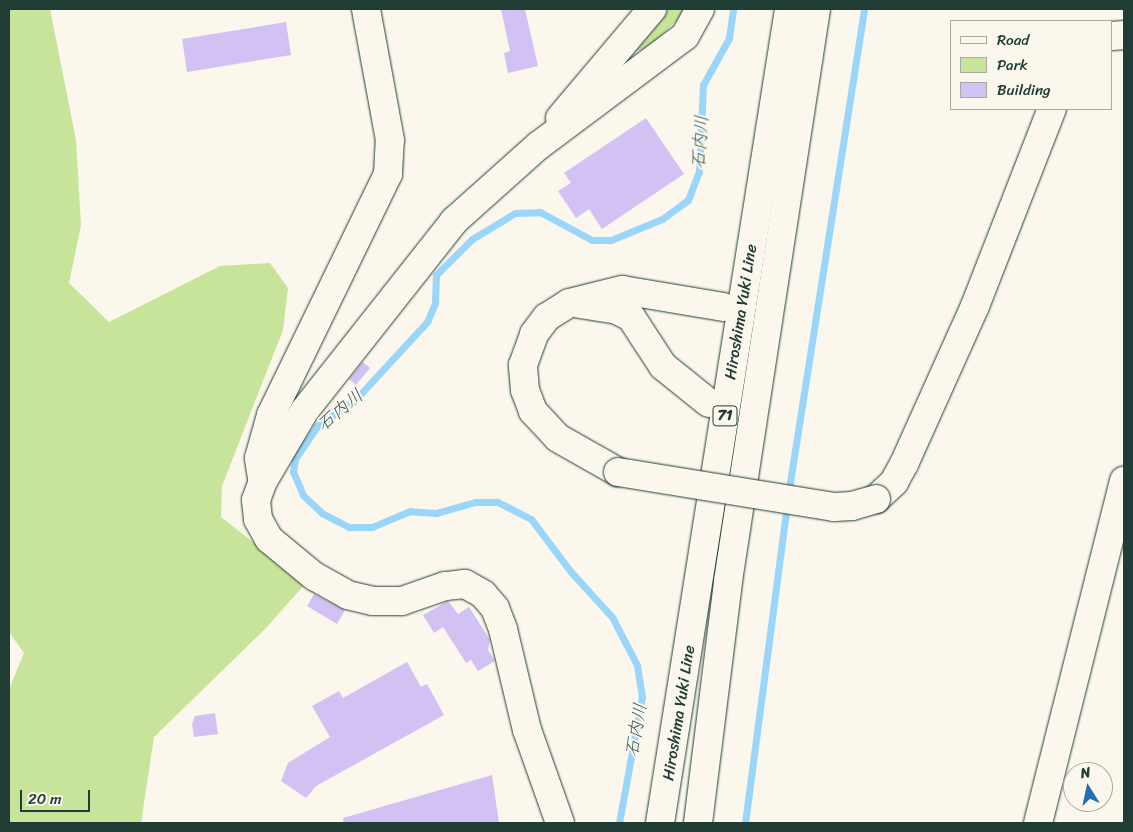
<!DOCTYPE html>
<meta charset="utf-8">
<style>
body{margin:0}
#map{position:relative;width:1133px;height:832px;overflow:hidden;background:#fbf7ec;font-family:Sriracha,"Klee One",sans-serif}
div>[style]{position:absolute}
.green>*{inset:0;background:#c8e49b}
.stream>*{height:7px;margin:-3.5px;padding:0 3.5px;transform-origin:3.5px;border-radius:3.5px;background:#9ad5fa}
.building>*{inset:0;background:#d2c1f3}
.roads{filter:drop-shadow(0 0 1px #1f3d34) drop-shadow(0 0 1px #1f3d34)}
.minor>*{height:28px;margin:-14px;padding:0 14px;transform-origin:14px;border-radius:14px;background:#fbf7ec}
.major>*{height:28px;margin:-14px;padding:0 14px;transform-origin:14px;border-radius:14px;background:#fbf7ec}
.bridges{filter:drop-shadow(0 0 1px #1f3d34) drop-shadow(0 0 1px #1f3d34)}
.minor-bridge>*{height:28px;margin:-14px;padding:0 14px;transform-origin:14px;border-radius:14px;background:#fbf7ec}
span{translate:-50% -50%;white-space:nowrap;text-align:center;line-height:1.15;-webkit-text-stroke:4px #fbf7ec;paint-order:stroke}
.shield-label span{padding:1px 4px;background:#fbf7ec;border:1px solid;border-radius:4px;-webkit-text-stroke-width:0}
.shield-label{font-size:15px;color:#1f3d34;font-weight:700}
.street-label{font-size:16px;color:#1f3d34}
.water-label{font-size:18px;color:#385b5c;font-style:italic}
.frame{position:absolute;inset:0;border:10px solid #1f3d34;pointer-events:none}
.legend{position:absolute;left:950px;top:20px;width:162px;height:90px;box-sizing:border-box;background:#fbf7ec;border:1px solid #a3ada2;margin:0;padding:6px 9px;list-style:none;font-size:15px;color:#1f3d34}
.legend li{display:flex;align-items:center;gap:10px;height:25px}
.legend b{width:25px;border:1px solid #a3ada2}
.north{position:absolute;left:1063px;top:762px;width:50px;height:50px;box-sizing:border-box;background:#fbf7ec;border:1px solid #a3ada2;border-radius:50%;rotate:350deg;font-size:14px;font-weight:700;line-height:20px;text-align:center;color:#1f3d34}
.north::after{content:'';display:block;margin:auto;width:18px;height:22px;background:#1f6fb2;clip-path:polygon(50% 0,100% 100%,50% 72%,0 100%)}
.scale{position:absolute;left:20px;top:790px;width:70px;height:22px;box-sizing:border-box;border:2px solid #1f3d34;border-top:0;padding-left:6px;font-size:15px;line-height:18px;white-space:nowrap;color:#1f3d34;-webkit-text-stroke:4px #fbf7ec;paint-order:stroke}
</style>
<div id="map">
<div class="green">
<div style="clip-path:polygon(9px 9px,50px 9px,76px 140px,81px 225px,69px 283px,109px 322px,220px 266px,270px 263px,288px 288px,283px 330px,222px 486px,221px 517px,306px 583px,266px 628px,154px 737px,141px 823px,9px 823px,9px 689px,24px 653px,9px 632px)"></div>
<div style="clip-path:polygon(662px 9px,689px 9px,648px 48px,631px 52px)"></div>
</div>
<div class="stream">
<div style="left:788px;top:495px;width:492px;rotate:-81.1deg"></div>
<div style="left:619px;top:823px;width:128px;rotate:-79.7deg"></div>
<div style="left:642px;top:697px;width:32px;rotate:-99deg"></div>
<div style="left:637px;top:665px;width:54px;rotate:-117.5deg"></div>
<div style="left:612px;top:617px;width:61px;rotate:-132.3deg"></div>
<div style="left:571px;top:572px;width:66px;rotate:-127deg"></div>
<div style="left:531px;top:519px;width:38px;rotate:-153deg"></div>
<div style="left:497px;top:502px;width:22px;rotate:180deg"></div>
<div style="left:475px;top:502px;width:41px;rotate:164.2deg"></div>
<div style="left:436px;top:513px;width:26px;rotate:-176deg"></div>
<div style="left:410px;top:511px;width:41px;rotate:157.2deg"></div>
<div style="left:372px;top:527px;width:23px;rotate:180deg"></div>
<div style="left:349px;top:527px;width:30px;rotate:-153deg"></div>
<div style="left:322px;top:513px;width:26px;rotate:-137deg"></div>
<div style="left:303px;top:495px;width:25px;rotate:-113deg"></div>
<div style="left:293px;top:472px;width:13px;rotate:-81deg"></div>
<div style="left:295px;top:459px;width:40px;rotate:-56deg"></div>
<div style="left:317px;top:426px;width:45px;rotate:-34deg"></div>
<div style="left:354px;top:401px;width:108px;rotate:-47.3deg"></div>
<div style="left:427px;top:322px;width:21px;rotate:-67deg"></div>
<div style="left:435px;top:303px;width:28px;rotate:-88deg"></div>
<div style="left:436px;top:275px;width:51px;rotate:-45deg"></div>
<div style="left:472px;top:239px;width:50px;rotate:-31.2deg"></div>
<div style="left:515px;top:213px;width:25px;rotate:-2deg"></div>
<div style="left:540px;top:212px;width:59px;rotate:28.3deg"></div>
<div style="left:592px;top:240px;width:19px"></div>
<div style="left:611px;top:240px;width:55px;rotate:-22.4deg"></div>
<div style="left:662px;top:219px;width:32px;rotate:-36deg"></div>
<div style="left:688px;top:200px;width:30px;rotate:-69deg"></div>
<div style="left:699px;top:172px;width:87px;rotate:-87.4deg"></div>
<div style="left:703px;top:85px;width:54px;rotate:-61deg"></div>
<div style="left:729px;top:38px;width:29px;rotate:-82deg"></div>
<div style="left:745px;top:823px;width:320px;rotate:-82.5deg"></div>
</div>
<div class="building">
<div style="clip-path:polygon(501px 9px,525px 9px,538px 66px,508px 73px,504px 53px,510px 51px)"></div>
<div style="clip-path:polygon(286px 22px,291px 55px,187px 72px,182px 39px)"></div>
<div style="clip-path:polygon(646px 118px,684px 174px,602px 229px,589px 209px,576px 218px,558px 191px,571px 183px,564px 173px)"></div>
<div style="clip-path:polygon(363px 362px,370px 368px,356px 385px,349px 379px)"></div>
<div style="clip-path:polygon(314px 594px,345px 610px,337px 624px,307px 606px)"></div>
<div style="clip-path:polygon(448px 601px,458px 614px,469px 607px,490px 640px,488px 650px,495px 661px,478px 671px,471px 660px,466px 663px,443px 627px,434px 633px,423px 615px)"></div>
<div style="clip-path:polygon(407px 662px,421px 687px,427px 684px,444px 715px,316px 786px,306px 798px,281px 781px,288px 763px,330px 737px,312px 706px,339px 691px,343px 698px)"></div>
<div style="clip-path:polygon(215px 713px,218px 734px,194px 737px,192px 724px,195px 716px)"></div>
<div style="clip-path:polygon(492px 775px,499px 823px,344px 823px,343px 818px)"></div>
</div>
<div class="roads">
<div class="minor">
<div style="left:1112px;top:36px;width:12px;rotate:-5deg"></div>
<div style="left:560px;top:118px;width:143px;rotate:-49.8deg"></div>
<div style="left:580px;top:304px;width:37px;rotate:9deg"></div>
<div style="left:617px;top:310px;width:16px;rotate:27deg"></div>
<div style="left:631px;top:317px;width:59px;rotate:56.9deg"></div>
<div style="left:663px;top:366px;width:59px;rotate:38.8deg"></div>
<div style="left:618px;top:472px;width:69px;rotate:-150.5deg"></div>
<div style="left:558px;top:438px;width:37px;rotate:-133deg"></div>
<div style="left:533px;top:411px;width:22px;rotate:-111deg"></div>
<div style="left:525px;top:390px;width:25px;rotate:-95deg"></div>
<div style="left:523px;top:365px;width:33px;rotate:-70deg"></div>
<div style="left:534px;top:334px;width:21px;rotate:-53deg"></div>
<div style="left:547px;top:317px;width:26px;rotate:-32deg"></div>
<div style="left:569px;top:303px;width:55px;rotate:-13.8deg"></div>
<div style="left:622px;top:290px;width:103px;rotate:9.5deg"></div>
<div style="left:262px;top:478px;width:20px;rotate:-99deg"></div>
<div style="left:259px;top:458px;width:45px;rotate:-74.4deg"></div>
<div style="left:271px;top:415px;width:268px;rotate:-64.1deg"></div>
<div style="left:388px;top:174px;width:34px;rotate:-87deg"></div>
<div style="left:390px;top:140px;width:133px;rotate:-100.4deg"></div>
<div style="left:876px;top:499px;width:25px;rotate:-43deg"></div>
<div style="left:894px;top:482px;width:21px;rotate:-61deg"></div>
<div style="left:904px;top:464px;width:173px;rotate:-65.8deg"></div>
<div style="left:975px;top:306px;width:212px;rotate:-68.7deg"></div>
<div style="left:560px;top:823px;width:99px;rotate:-109.5deg"></div>
<div style="left:527px;top:730px;width:104px;rotate:-103.4deg"></div>
<div style="left:503px;top:629px;width:22px;rotate:-111deg"></div>
<div style="left:495px;top:608px;width:18px;rotate:-131deg"></div>
<div style="left:483px;top:594px;width:21px;rotate:-151deg"></div>
<div style="left:465px;top:584px;width:20px;rotate:174deg"></div>
<div style="left:445px;top:586px;width:46px;rotate:160.8deg"></div>
<div style="left:402px;top:601px;width:29px;rotate:180deg"></div>
<div style="left:373px;top:601px;width:26px;rotate:-167deg"></div>
<div style="left:348px;top:595px;width:38px;rotate:-151deg"></div>
<div style="left:315px;top:577px;width:60px;rotate:-140.4deg"></div>
<div style="left:269px;top:539px;width:23px;rotate:-119deg"></div>
<div style="left:258px;top:519px;width:19px;rotate:-96deg"></div>
<div style="left:256px;top:500px;width:20px;rotate:-70deg"></div>
<div style="left:263px;top:481px;width:82px;rotate:-59.4deg"></div>
<div style="left:305px;top:410px;width:241px;rotate:-51.7deg"></div>
<div style="left:454px;top:221px;width:113px;rotate:-41.8deg"></div>
<div style="left:538px;top:146px;width:184px;rotate:-36.8deg"></div>
<div style="left:685px;top:36px;width:31px;rotate:-61deg"></div>
<div style="left:1038px;top:823px;width:353px;rotate:-75.9deg"></div>
</div>
<div class="major">
<div style="left:660px;top:823px;width:824px;rotate:-80.99deg"></div>
<div style="left:698px;top:823px;width:244px;rotate:-82.9deg"></div>
<div style="left:728px;top:581px;width:579px;rotate:-81.25deg"></div>
</div>
</div>
<div class="bridges">
<div class="minor-bridge">
<div style="left:618px;top:472px;width:219px;rotate:9.2deg"></div>
<div style="left:834px;top:507px;width:18px;rotate:-3deg"></div>
<div style="left:852px;top:506px;width:25px;rotate:-16deg"></div>
</div>
</div>
<div class="shield-label">
<span style="left:725px;top:416px">71</span>
</div>
<div class="street-label">
<span style="left:741px;top:312px;rotate:-81deg">Hiroshima Yuki Line</span>
<span style="left:679px;top:713px;rotate:-81deg">Hiroshima Yuki Line</span>
</div>
<div class="water-label">
<span style="left:700px;top:142px;rotate:-86deg">石内川</span>
<span style="left:340px;top:410px;rotate:-40deg">石内川</span>
<span style="left:636px;top:730px;rotate:-80deg">石内川</span>
</div>
<div class="frame"></div>
<ul class="legend">
<li><b style="height:6px;background:#fbf7ec"></b>Road</li>
<li><b style="height:14px;background:#c8e49b"></b>Park</li>
<li><b style="height:14px;background:#d2c1f3"></b>Building</li>
</ul>
<div class="north">N</div>
<div class="scale">20 m</div>
</div>
